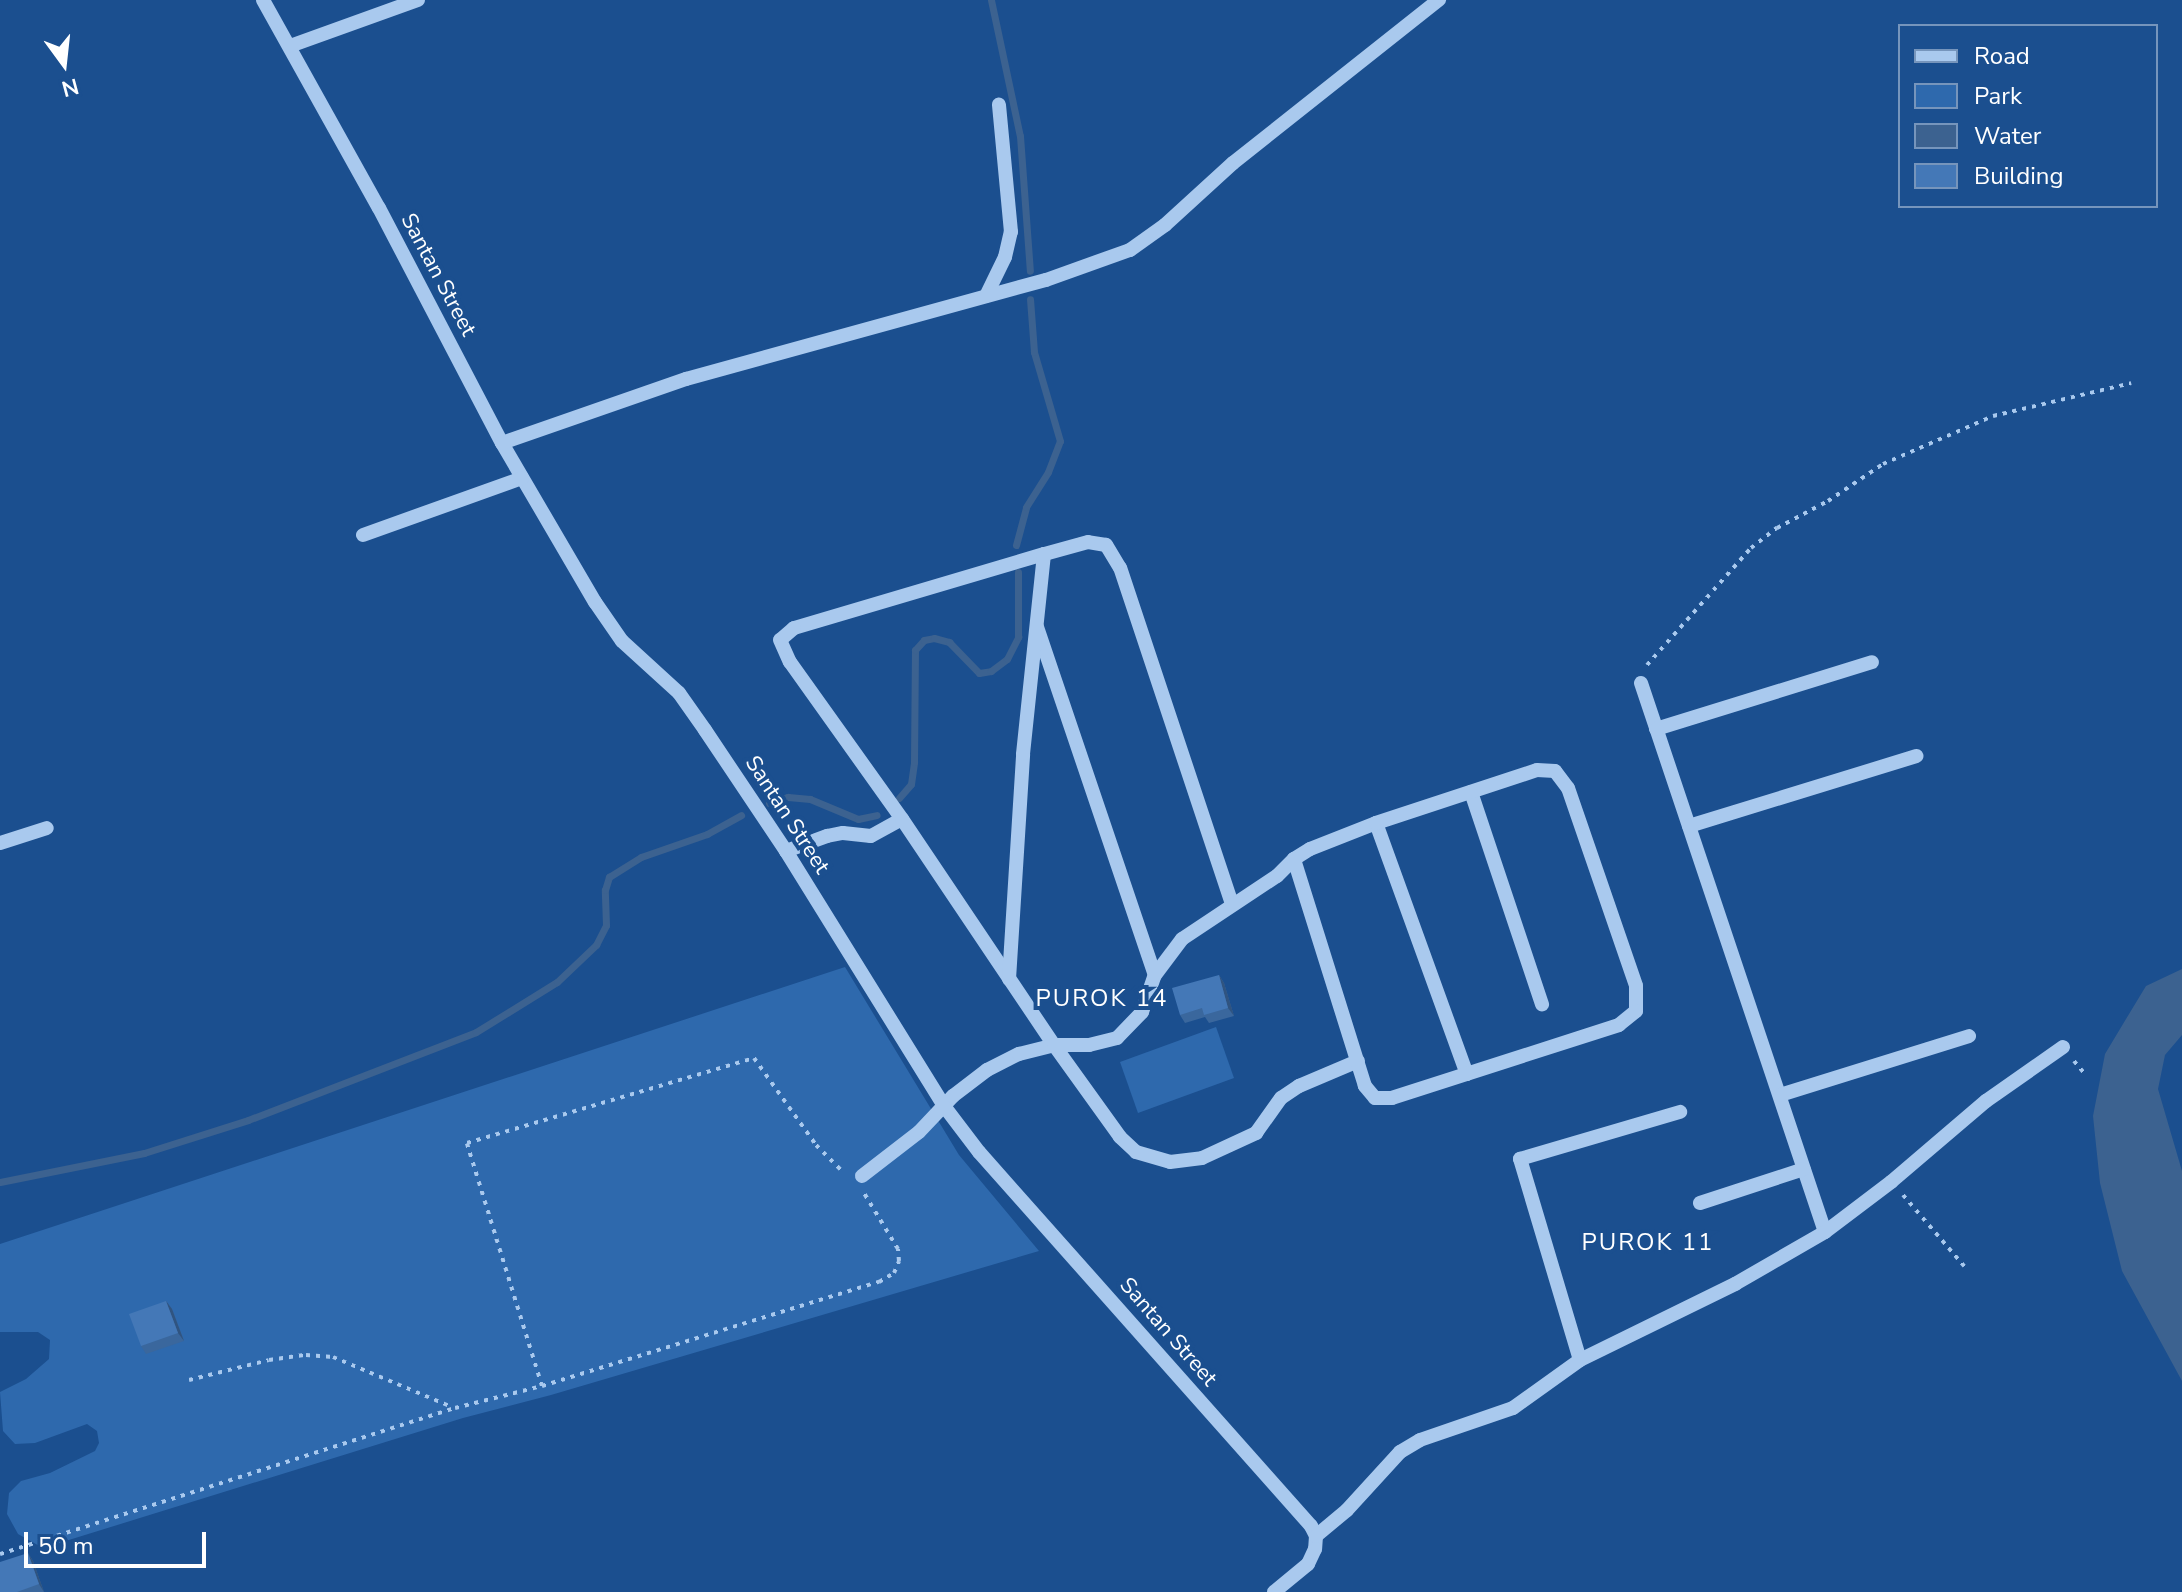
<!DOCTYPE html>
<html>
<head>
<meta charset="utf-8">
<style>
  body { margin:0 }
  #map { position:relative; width:2182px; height:1592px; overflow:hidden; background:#1b4f8f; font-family:"Nunito Sans",sans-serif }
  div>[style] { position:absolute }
  .green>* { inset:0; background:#2e69ad }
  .water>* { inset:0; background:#3c6290 }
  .stream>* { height:7px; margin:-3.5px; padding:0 3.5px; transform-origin:3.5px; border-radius:3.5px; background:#3c6290 }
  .path>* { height:4px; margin-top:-2px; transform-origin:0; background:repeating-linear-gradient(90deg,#a9c9ee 0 4px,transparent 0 10px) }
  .minor>* { height:14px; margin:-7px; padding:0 7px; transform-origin:7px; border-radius:7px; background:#a9c9ee }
  .wall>* { inset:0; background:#3a679d }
  .shaded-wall>* { inset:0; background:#305480 }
  .building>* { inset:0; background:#4478b7 }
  span { translate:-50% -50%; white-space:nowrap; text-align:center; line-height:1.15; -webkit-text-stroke:8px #1b4f8f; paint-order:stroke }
  .street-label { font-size:22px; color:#fff }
  .neighbourhood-label { font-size:24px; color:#fff; letter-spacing:2px }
  .legend { position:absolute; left:1898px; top:24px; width:260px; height:184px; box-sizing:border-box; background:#1b4f8f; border:2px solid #7695bc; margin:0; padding:10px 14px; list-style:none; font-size:24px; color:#fff }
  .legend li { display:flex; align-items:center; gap:16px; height:40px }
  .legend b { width:40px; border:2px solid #7695bc }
  .north { position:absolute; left:24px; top:24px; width:80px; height:80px; -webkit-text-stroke:6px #1b4f8f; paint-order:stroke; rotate:165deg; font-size:22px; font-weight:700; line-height:32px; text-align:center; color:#fff }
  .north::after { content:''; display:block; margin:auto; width:28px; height:36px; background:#fff; clip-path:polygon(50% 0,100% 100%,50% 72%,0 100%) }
  .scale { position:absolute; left:24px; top:1532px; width:182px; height:36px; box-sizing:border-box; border:4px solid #fff; border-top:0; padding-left:10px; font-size:24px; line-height:28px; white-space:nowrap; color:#fff; -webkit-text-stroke:6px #1b4f8f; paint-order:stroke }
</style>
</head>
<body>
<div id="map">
  <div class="green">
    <i style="clip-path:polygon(845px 967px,959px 1155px,1039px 1251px,551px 1395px,463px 1418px,43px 1548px,18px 1534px,7px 1514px,9px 1493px,21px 1481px,50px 1473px,95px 1451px,99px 1443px,97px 1431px,87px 1424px,35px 1443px,15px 1444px,3px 1431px,0 1392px,26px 1379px,49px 1359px,50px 1340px,38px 1332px,0 1332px,0 1244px)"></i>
    <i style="clip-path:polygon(1216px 1027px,1234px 1078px,1138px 1113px,1120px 1062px)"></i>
  </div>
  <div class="water">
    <i style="clip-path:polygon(2182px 969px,2182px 1035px,2165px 1055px,2158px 1089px,2182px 1171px,2182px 1381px,2122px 1271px,2100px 1183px,2093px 1116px,2105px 1054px,2126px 1019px,2146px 986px)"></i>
  </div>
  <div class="stream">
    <i style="left:991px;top:0;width:139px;rotate:78deg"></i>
    <i style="left:1020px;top:136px;width:135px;rotate:85.8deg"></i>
    <i style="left:1016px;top:545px;width:39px;rotate:-75deg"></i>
    <i style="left:1026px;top:507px;width:41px;rotate:-57.8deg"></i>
    <i style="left:1048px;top:472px;width:33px;rotate:-69deg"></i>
    <i style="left:1060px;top:441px;width:93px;rotate:-106.3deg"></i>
    <i style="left:1034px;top:352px;width:53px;rotate:-94.3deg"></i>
    <i style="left:899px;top:798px;width:18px;rotate:-49deg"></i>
    <i style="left:911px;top:784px;width:22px;rotate:-82deg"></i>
    <i style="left:914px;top:762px;width:112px;rotate:-89.5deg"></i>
    <i style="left:915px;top:650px;width:13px;rotate:-48deg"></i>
    <i style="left:924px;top:640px;width:10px;rotate:-11deg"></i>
    <i style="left:934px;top:638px;width:16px;rotate:15deg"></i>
    <i style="left:949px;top:642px;width:43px;rotate:45.9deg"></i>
    <i style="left:979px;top:673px;width:12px;rotate:-9deg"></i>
    <i style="left:991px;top:671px;width:20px;rotate:-37deg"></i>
    <i style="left:1007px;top:659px;width:25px;rotate:-63deg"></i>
    <i style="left:1018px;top:637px;width:65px;rotate:-90deg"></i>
    <i style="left:769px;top:803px;width:20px;rotate:-18deg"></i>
    <i style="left:788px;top:797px;width:22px;rotate:5deg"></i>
    <i style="left:810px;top:799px;width:52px;rotate:22.6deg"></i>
    <i style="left:858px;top:819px;width:19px;rotate:-12deg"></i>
    <i style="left:0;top:1182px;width:147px;rotate:-11.4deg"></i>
    <i style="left:144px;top:1153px;width:109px;rotate:-17.6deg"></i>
    <i style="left:248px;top:1120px;width:244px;rotate:-21.1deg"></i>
    <i style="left:476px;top:1032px;width:95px;rotate:-31.7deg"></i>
    <i style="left:557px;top:982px;width:54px;rotate:-43.5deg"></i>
    <i style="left:596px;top:945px;width:22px;rotate:-63deg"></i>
    <i style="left:606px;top:925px;width:35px;rotate:-92deg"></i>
    <i style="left:605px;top:890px;width:14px;rotate:-73deg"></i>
    <i style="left:609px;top:877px;width:38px;rotate:-32deg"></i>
    <i style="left:641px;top:857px;width:70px;rotate:-19.2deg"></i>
    <i style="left:707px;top:834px;width:39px;rotate:-29deg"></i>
  </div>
  <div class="path">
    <i style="left:1647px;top:665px;width:157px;rotate:-48.4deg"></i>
    <i style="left:1751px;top:548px;width:33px;rotate:-38deg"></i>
    <i style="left:1777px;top:528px;width:58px;rotate:-27.9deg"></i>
    <i style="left:1828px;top:501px;width:66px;rotate:-33.9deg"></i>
    <i style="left:1883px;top:464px;width:120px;rotate:-23.6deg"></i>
    <i style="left:1993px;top:416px;width:142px;rotate:-13.4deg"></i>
    <i style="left:2074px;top:1061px;width:17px;rotate:50deg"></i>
    <i style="left:1903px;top:1195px;width:94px;rotate:49.3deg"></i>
    <i style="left:189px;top:1380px;width:82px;rotate:-14deg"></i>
    <i style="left:269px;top:1360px;width:37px;rotate:-8deg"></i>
    <i style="left:306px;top:1355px;width:27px;rotate:4deg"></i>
    <i style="left:333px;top:1357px;width:129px;rotate:22.8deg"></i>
    <i style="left:542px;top:1386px;width:254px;rotate:-107.2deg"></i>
    <i style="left:467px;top:1143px;width:299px;rotate:-16.5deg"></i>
    <i style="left:754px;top:1058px;width:107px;rotate:54.5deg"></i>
    <i style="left:816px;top:1145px;width:38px;rotate:45deg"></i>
    <i style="left:0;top:1554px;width:478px;rotate:-17.8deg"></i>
    <i style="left:455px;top:1408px;width:90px;rotate:-14.2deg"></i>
    <i style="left:542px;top:1386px;width:353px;rotate:-17.2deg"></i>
    <i style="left:879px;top:1282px;width:17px;rotate:-31deg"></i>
    <i style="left:894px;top:1273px;width:13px;rotate:-67deg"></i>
    <i style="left:899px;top:1261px;width:12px;rotate:-95deg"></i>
    <i style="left:898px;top:1249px;width:66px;rotate:-121.3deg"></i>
  </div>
  <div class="minor">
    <i style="left:263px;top:0;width:238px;rotate:60.9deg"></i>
    <i style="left:379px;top:208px;width:265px;rotate:62.4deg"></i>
    <i style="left:502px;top:443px;width:184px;rotate:59.7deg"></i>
    <i style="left:595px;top:602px;width:47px;rotate:55.3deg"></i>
    <i style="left:622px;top:641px;width:77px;rotate:42.4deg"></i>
    <i style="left:679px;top:693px;width:45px;rotate:54.9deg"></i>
    <i style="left:705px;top:730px;width:146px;rotate:56.2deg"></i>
    <i style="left:786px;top:851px;width:300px;rotate:58.2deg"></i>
    <i style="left:944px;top:1106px;width:58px;rotate:52.7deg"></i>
    <i style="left:979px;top:1152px;width:500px;rotate:48.4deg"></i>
    <i style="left:1311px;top:1526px;width:11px;rotate:63deg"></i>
    <i style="left:1316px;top:1536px;width:13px;rotate:94deg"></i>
    <i style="left:1315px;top:1549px;width:17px;rotate:115deg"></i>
    <i style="left:1308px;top:1564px;width:44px;rotate:140.5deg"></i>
    <i style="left:290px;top:46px;width:136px;rotate:-19.8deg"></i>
    <i style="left:986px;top:296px;width:43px;rotate:-64deg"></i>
    <i style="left:1005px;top:257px;width:26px;rotate:-77deg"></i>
    <i style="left:1011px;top:232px;width:128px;rotate:-95.4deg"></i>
    <i style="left:502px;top:443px;width:195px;rotate:-19.2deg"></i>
    <i style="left:686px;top:379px;width:373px;rotate:-15.4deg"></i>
    <i style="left:1046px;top:280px;width:89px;rotate:-19.7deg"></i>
    <i style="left:1130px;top:250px;width:43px;rotate:-35.5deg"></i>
    <i style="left:1165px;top:225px;width:92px;rotate:-42.4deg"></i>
    <i style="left:1233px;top:163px;width:263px;rotate:-38.4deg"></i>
    <i style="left:363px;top:535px;width:169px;rotate:-19.7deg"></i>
    <i style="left:1037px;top:627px;width:367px;rotate:71.3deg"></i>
    <i style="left:1641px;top:683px;width:579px;rotate:71.47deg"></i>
    <i style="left:1656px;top:729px;width:226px;rotate:-17.2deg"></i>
    <i style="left:1471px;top:792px;width:224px;rotate:71.5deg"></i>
    <i style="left:1376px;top:823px;width:267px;rotate:70.1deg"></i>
    <i style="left:1689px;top:826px;width:238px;rotate:-17.1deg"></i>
    <i style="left:0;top:843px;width:49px;rotate:-17.7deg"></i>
    <i style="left:786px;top:851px;width:44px;rotate:-20.1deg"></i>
    <i style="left:827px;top:836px;width:16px;rotate:-11deg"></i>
    <i style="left:843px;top:833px;width:28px;rotate:6deg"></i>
    <i style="left:871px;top:836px;width:35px;rotate:-29deg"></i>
    <i style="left:1232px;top:904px;width:354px;rotate:-108.4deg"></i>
    <i style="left:1120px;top:568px;width:27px;rotate:-121deg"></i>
    <i style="left:1106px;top:545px;width:18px;rotate:-171deg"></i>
    <i style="left:1088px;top:542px;width:46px;rotate:164.7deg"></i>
    <i style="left:1044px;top:554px;width:261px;rotate:163.5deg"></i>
    <i style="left:794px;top:628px;width:18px;rotate:139deg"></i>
    <i style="left:780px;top:640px;width:24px;rotate:66deg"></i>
    <i style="left:790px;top:662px;width:193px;rotate:54.5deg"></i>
    <i style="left:902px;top:819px;width:272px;rotate:56.1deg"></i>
    <i style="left:1054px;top:1045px;width:113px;rotate:54.3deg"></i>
    <i style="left:1120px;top:1137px;width:22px;rotate:43deg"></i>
    <i style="left:1136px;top:1152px;width:35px;rotate:16deg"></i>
    <i style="left:1170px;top:1162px;width:32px;rotate:-7deg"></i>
    <i style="left:1202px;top:1158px;width:60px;rotate:-24.8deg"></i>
    <i style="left:1256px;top:1133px;width:43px;rotate:-54.5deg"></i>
    <i style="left:1281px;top:1098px;width:22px;rotate:-34deg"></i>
    <i style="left:1299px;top:1086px;width:64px;rotate:-23deg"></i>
    <i style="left:1009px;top:979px;width:225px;rotate:-86.4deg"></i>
    <i style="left:1023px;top:754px;width:201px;rotate:-84deg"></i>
    <i style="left:1780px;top:1095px;width:198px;rotate:-17.3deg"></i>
    <i style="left:862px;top:1176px;width:72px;rotate:-37.7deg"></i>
    <i style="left:919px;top:1132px;width:50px;rotate:-46.6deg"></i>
    <i style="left:953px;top:1096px;width:43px;rotate:-37.4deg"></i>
    <i style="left:987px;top:1070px;width:36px;rotate:-27deg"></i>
    <i style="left:1019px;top:1054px;width:36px;rotate:-14deg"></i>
    <i style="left:1054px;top:1045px;width:35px"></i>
    <i style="left:1089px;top:1045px;width:29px;rotate:-14deg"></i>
    <i style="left:1117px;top:1038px;width:36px;rotate:-46deg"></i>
    <i style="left:1142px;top:1012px;width:39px;rotate:-71deg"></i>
    <i style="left:1155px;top:975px;width:45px;rotate:-53.1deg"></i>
    <i style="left:1182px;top:939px;width:114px;rotate:-33.6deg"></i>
    <i style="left:1277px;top:876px;width:24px;rotate:-45deg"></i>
    <i style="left:1294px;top:859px;width:19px;rotate:-32deg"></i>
    <i style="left:1310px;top:849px;width:71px;rotate:-21.5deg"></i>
    <i style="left:1376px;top:823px;width:169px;rotate:-18.2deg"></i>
    <i style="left:1537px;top:770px;width:18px;rotate:3deg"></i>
    <i style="left:1555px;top:771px;width:21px;rotate:53deg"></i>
    <i style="left:1568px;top:788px;width:209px;rotate:71deg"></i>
    <i style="left:1636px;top:986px;width:25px;rotate:90deg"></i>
    <i style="left:1636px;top:1011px;width:22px;rotate:141deg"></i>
    <i style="left:1619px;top:1025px;width:238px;rotate:162.2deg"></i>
    <i style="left:1392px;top:1098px;width:17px;rotate:180deg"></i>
    <i style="left:1375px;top:1098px;width:16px;rotate:-130deg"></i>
    <i style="left:1365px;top:1086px;width:238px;rotate:-107.4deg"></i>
    <i style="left:1700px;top:1203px;width:109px;rotate:-18.1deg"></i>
    <i style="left:1580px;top:1360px;width:210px;rotate:-106.6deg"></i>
    <i style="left:1520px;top:1159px;width:167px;rotate:-16.4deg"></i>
    <i style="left:1316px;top:1536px;width:40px;rotate:-40deg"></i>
    <i style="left:1347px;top:1510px;width:79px;rotate:-47.6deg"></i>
    <i style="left:1400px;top:1452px;width:23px;rotate:-31deg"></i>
    <i style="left:1420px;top:1440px;width:98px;rotate:-19deg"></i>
    <i style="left:1513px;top:1408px;width:82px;rotate:-35.6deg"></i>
    <i style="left:1580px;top:1360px;width:173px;rotate:-26.1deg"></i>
    <i style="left:1735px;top:1284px;width:104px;rotate:-30deg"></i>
    <i style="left:1825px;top:1232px;width:83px;rotate:-37.1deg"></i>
    <i style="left:1891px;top:1182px;width:125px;rotate:-40.5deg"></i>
    <i style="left:1986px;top:1101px;width:94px;rotate:-35deg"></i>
  </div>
  <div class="wall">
    <i style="clip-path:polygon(1219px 975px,1224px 983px,1234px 1016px,1209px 1023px,1205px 1017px,1185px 1023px,1180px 1015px)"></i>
    <i style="clip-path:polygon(166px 1301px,172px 1309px,184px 1341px,146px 1354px,141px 1346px)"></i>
    <i style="clip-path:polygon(28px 1553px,33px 1561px,44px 1592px,0 1592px)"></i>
  </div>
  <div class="shaded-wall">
    <i style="clip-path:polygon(1219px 975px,1224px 983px,1234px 1016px,1228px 1008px)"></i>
    <i style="clip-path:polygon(166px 1301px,172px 1309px,184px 1341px,178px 1333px)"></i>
    <i style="clip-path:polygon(28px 1553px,33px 1561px,44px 1592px,39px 1584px)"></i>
  </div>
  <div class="building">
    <i style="clip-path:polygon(1219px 975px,1228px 1008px,1204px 1015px,1202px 1008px,1180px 1015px,1172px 988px)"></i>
    <i style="clip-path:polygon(166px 1301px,178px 1333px,141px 1346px,129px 1314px)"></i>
    <i style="clip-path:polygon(28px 1553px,39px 1584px,17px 1592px,0 1592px,0 1562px)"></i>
  </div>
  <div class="street-label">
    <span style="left:438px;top:275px;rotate:62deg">Santan Street</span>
    <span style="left:787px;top:815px;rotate:57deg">Santan Street</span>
    <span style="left:1168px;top:1332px;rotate:49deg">Santan Street</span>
  </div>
  <div class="neighbourhood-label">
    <span style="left:1102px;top:999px">PUROK 14</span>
    <span style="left:1648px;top:1243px">PUROK 11</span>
  </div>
  <ul class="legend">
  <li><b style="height:10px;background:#a9c9ee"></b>Road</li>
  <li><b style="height:22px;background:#2e69ad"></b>Park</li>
  <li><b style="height:22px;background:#3c6290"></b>Water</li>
  <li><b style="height:22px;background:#4478b7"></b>Building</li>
  </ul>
  <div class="north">N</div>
  <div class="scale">50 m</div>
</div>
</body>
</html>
